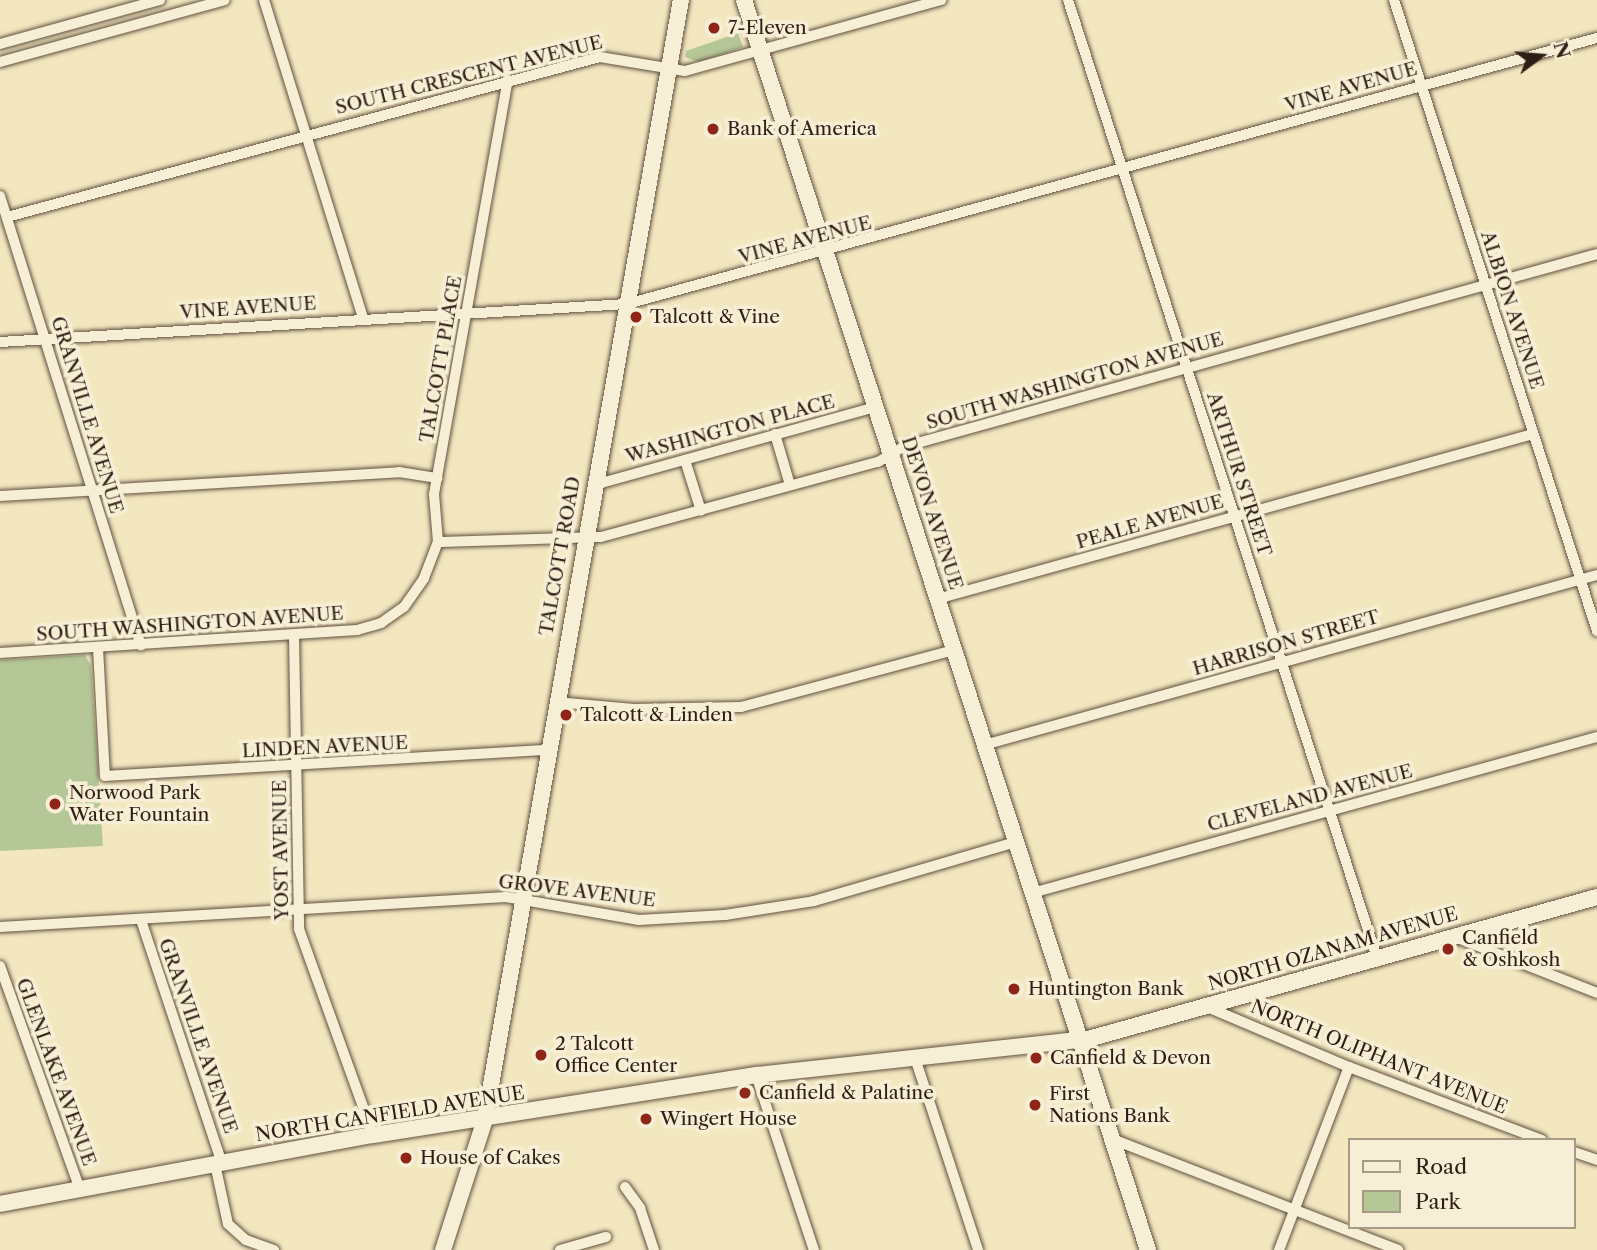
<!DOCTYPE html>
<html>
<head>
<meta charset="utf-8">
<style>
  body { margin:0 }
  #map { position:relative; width:1597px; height:1250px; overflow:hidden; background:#f3e7bf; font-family:"Libre Caslon Text",serif }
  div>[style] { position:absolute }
  .green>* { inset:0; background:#b5c796 }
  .roads { filter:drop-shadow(0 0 2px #605040) drop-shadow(0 0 2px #605040) }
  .street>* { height:10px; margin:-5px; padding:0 5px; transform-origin:5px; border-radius:5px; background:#f7efd5 }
  .secondary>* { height:16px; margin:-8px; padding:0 8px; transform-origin:8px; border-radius:8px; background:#f7efd5 }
  .dots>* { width:19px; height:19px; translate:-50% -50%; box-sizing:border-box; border:4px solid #f7efd5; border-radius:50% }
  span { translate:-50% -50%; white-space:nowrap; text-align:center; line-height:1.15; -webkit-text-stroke:7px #f7efd5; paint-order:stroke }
  .poi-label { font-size:19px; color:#2f1e15 }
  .left { translate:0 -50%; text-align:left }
  .street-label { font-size:19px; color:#2f1e15 }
  .legend { position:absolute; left:1348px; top:1138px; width:228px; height:91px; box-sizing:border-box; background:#f7efd5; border:2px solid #a79b88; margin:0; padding:9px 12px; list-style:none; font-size:21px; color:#2f1e15 }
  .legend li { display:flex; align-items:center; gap:14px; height:35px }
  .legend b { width:35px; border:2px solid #a79b88 }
  .north { position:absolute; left:1506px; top:21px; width:70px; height:70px; -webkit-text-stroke:5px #f7efd5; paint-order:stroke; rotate:74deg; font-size:19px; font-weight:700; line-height:28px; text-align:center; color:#2f1e15 }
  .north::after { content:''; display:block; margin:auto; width:24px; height:32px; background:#2f1e15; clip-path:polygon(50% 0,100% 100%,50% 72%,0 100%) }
</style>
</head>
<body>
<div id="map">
  <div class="green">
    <i style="clip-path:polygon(738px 33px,743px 47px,699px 62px,685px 57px,686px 51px)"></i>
    <i style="clip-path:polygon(85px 655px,91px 666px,103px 846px,0 851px,0 660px)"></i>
  </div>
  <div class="roads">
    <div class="street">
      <i style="left:264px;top:0;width:333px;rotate:72.7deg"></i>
      <i style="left:1068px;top:0;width:1007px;rotate:72.12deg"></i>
      <i style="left:1394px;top:0;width:663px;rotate:72.17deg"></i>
      <i style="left:0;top:44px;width:166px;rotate:-15.4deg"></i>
      <i style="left:0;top:62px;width:233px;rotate:-15.4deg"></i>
      <i style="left:0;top:196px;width:471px;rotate:72.6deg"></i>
      <i style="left:7px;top:217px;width:614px;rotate:-15.1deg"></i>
      <i style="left:600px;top:57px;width:86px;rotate:9.4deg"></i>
      <i style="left:685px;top:71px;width:266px;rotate:-15.5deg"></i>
      <i style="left:0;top:342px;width:628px;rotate:-3.47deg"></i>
      <i style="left:627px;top:304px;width:1006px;rotate:-15.34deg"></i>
      <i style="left:775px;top:434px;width:53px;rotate:73.6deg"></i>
      <i style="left:685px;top:460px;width:53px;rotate:72.6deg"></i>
      <i style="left:594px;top:485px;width:292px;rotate:-15.5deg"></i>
      <i style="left:0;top:496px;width:400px;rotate:-3.4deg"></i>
      <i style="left:399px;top:472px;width:39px;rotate:9deg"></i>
      <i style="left:438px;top:542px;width:163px;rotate:-1.8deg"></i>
      <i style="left:601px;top:537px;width:287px;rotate:-15.2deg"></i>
      <i style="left:878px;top:462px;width:29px;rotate:-31deg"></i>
      <i style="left:903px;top:447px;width:720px;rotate:-15.54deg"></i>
      <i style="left:937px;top:599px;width:618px;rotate:-15.47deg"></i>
      <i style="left:294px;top:636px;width:293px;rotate:89deg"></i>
      <i style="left:299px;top:929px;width:219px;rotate:70.2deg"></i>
      <i style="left:98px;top:648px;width:128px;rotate:86.9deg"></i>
      <i style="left:105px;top:776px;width:443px;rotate:-3.4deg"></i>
      <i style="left:0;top:653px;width:358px;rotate:-3.7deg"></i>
      <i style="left:357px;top:630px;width:25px;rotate:-16deg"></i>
      <i style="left:381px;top:623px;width:28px;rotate:-35deg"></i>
      <i style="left:404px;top:607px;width:35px;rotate:-55deg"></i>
      <i style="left:424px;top:578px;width:39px;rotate:-69deg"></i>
      <i style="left:438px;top:542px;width:48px;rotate:-94.8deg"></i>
      <i style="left:434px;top:494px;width:421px;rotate:-79.9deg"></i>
      <i style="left:556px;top:702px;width:78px;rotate:5.1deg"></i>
      <i style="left:634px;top:709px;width:107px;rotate:-1.1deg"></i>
      <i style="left:741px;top:707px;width:220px;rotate:-15deg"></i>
      <i style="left:984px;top:745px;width:636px;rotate:-15.5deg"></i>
      <i style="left:1032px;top:893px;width:586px;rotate:-15.44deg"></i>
      <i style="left:141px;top:920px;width:256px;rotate:71.6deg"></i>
      <i style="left:0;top:927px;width:507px;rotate:-3.39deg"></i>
      <i style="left:506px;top:897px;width:135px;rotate:9.8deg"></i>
      <i style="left:639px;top:920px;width:86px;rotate:-3.3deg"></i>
      <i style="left:725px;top:915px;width:90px;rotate:-8.9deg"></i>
      <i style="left:814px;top:901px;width:210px;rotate:-16.3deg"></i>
      <i style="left:1455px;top:937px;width:153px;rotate:21.5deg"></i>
      <i style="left:0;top:966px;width:237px;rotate:70.3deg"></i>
      <i style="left:1205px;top:1006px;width:156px;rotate:23deg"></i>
      <i style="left:1349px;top:1067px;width:206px;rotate:20.7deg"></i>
      <i style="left:914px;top:1055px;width:205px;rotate:71.8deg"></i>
      <i style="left:756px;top:1075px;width:184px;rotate:71.7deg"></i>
      <i style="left:1112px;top:1139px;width:307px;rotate:21.2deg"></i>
      <i style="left:1574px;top:1152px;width:24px;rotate:19deg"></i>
      <i style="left:215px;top:1164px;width:61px;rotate:77.8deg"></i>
      <i style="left:228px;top:1224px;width:24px;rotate:42deg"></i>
      <i style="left:246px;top:1240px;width:30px;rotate:20deg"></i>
      <i style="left:625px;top:1187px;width:26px;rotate:54deg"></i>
      <i style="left:640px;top:1208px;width:44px;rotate:71.6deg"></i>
      <i style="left:560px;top:1250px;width:48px;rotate:-15.8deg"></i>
      <i style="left:1279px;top:1250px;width:196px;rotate:-69.1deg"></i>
    </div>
    <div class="secondary">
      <i style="left:744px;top:0;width:1314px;rotate:72.09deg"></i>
      <i style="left:0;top:1204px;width:379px;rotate:-10.5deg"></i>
      <i style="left:373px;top:1135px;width:388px;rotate:-8.9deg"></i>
      <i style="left:756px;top:1075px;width:334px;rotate:-6.2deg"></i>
      <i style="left:1088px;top:1039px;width:528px;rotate:-15.59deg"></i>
      <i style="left:443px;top:1250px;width:138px;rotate:-72.2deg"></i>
      <i style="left:485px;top:1119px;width:1136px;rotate:-80.07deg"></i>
    </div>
  </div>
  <div class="dots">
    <i style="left:714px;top:28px;background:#8f2418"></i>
    <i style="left:713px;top:129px;background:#8f2418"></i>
    <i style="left:636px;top:317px;background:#8f2418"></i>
    <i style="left:566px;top:715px;background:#8f2418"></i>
    <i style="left:55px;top:804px;background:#8f2418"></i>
    <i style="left:1448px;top:949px;background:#8f2418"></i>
    <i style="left:1014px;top:989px;background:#8f2418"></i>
    <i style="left:541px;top:1055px;background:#8f2418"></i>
    <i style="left:1036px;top:1058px;background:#8f2418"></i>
    <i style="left:745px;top:1093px;background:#8f2418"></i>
    <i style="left:1035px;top:1105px;background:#8f2418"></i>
    <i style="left:646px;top:1119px;background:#8f2418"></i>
    <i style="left:406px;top:1158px;background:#8f2418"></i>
  </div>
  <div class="poi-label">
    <span class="left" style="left:728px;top:28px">7-Eleven</span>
    <span class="left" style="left:727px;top:129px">Bank of America</span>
    <span class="left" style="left:650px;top:317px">Talcott &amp; Vine</span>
    <span class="left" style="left:580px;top:715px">Talcott &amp; Linden</span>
    <span class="left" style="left:69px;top:804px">Norwood Park<br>Water Fountain</span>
    <span class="left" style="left:1462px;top:949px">Canfield<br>&amp; Oshkosh</span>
    <span class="left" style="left:1028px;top:989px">Huntington Bank</span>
    <span class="left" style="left:555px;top:1055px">2 Talcott<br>Office Center</span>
    <span class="left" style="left:1050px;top:1058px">Canfield &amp; Devon</span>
    <span class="left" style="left:759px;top:1093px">Canfield &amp; Palatine</span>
    <span class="left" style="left:1049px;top:1105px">First<br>Nations Bank</span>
    <span class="left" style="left:660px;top:1119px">Wingert House</span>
    <span class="left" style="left:420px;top:1158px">House of Cakes</span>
  </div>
  <div class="street-label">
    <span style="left:469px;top:75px;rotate:-14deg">SOUTH CRESCENT AVENUE</span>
    <span style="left:1351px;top:87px;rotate:-16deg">VINE AVENUE</span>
    <span style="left:805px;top:240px;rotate:-15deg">VINE AVENUE</span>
    <span style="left:248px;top:308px;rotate:-4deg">VINE AVENUE</span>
    <span style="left:1512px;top:310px;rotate:72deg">ALBION AVENUE</span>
    <span style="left:441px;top:359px;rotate:-80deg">TALCOTT PLACE</span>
    <span style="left:1075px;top:381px;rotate:-16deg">SOUTH WASHINGTON AVENUE</span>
    <span style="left:87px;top:415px;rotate:73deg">GRANVILLE AVENUE</span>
    <span style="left:730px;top:429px;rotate:-15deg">WASHINGTON PLACE</span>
    <span style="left:1239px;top:474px;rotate:72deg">ARTHUR STREET</span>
    <span style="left:932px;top:513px;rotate:72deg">DEVON AVENUE</span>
    <span style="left:1150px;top:522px;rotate:-16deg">PEALE AVENUE</span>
    <span style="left:560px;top:556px;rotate:-80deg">TALCOTT ROAD</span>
    <span style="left:190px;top:624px;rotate:-4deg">SOUTH WASHINGTON AVENUE</span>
    <span style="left:1286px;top:643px;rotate:-16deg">HARRISON STREET</span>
    <span style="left:325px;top:747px;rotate:-3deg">LINDEN AVENUE</span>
    <span style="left:1310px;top:798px;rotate:-15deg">CLEVELAND AVENUE</span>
    <span style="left:281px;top:850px;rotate:-91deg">YOST AVENUE</span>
    <span style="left:577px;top:891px;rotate:7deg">GROVE AVENUE</span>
    <span style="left:1333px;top:949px;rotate:-16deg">NORTH OZANAM AVENUE</span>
    <span style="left:198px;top:1036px;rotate:71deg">GRANVILLE AVENUE</span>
    <span style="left:1379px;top:1057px;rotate:22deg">NORTH OLIPHANT AVENUE</span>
    <span style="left:56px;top:1072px;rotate:70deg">GLENLAKE AVENUE</span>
    <span style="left:390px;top:1114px;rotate:-9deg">NORTH CANFIELD AVENUE</span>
  </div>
  <ul class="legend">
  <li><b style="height:9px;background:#f7efd5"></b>Road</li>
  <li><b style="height:19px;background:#b5c796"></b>Park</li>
  </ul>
  <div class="north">N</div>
</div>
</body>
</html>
